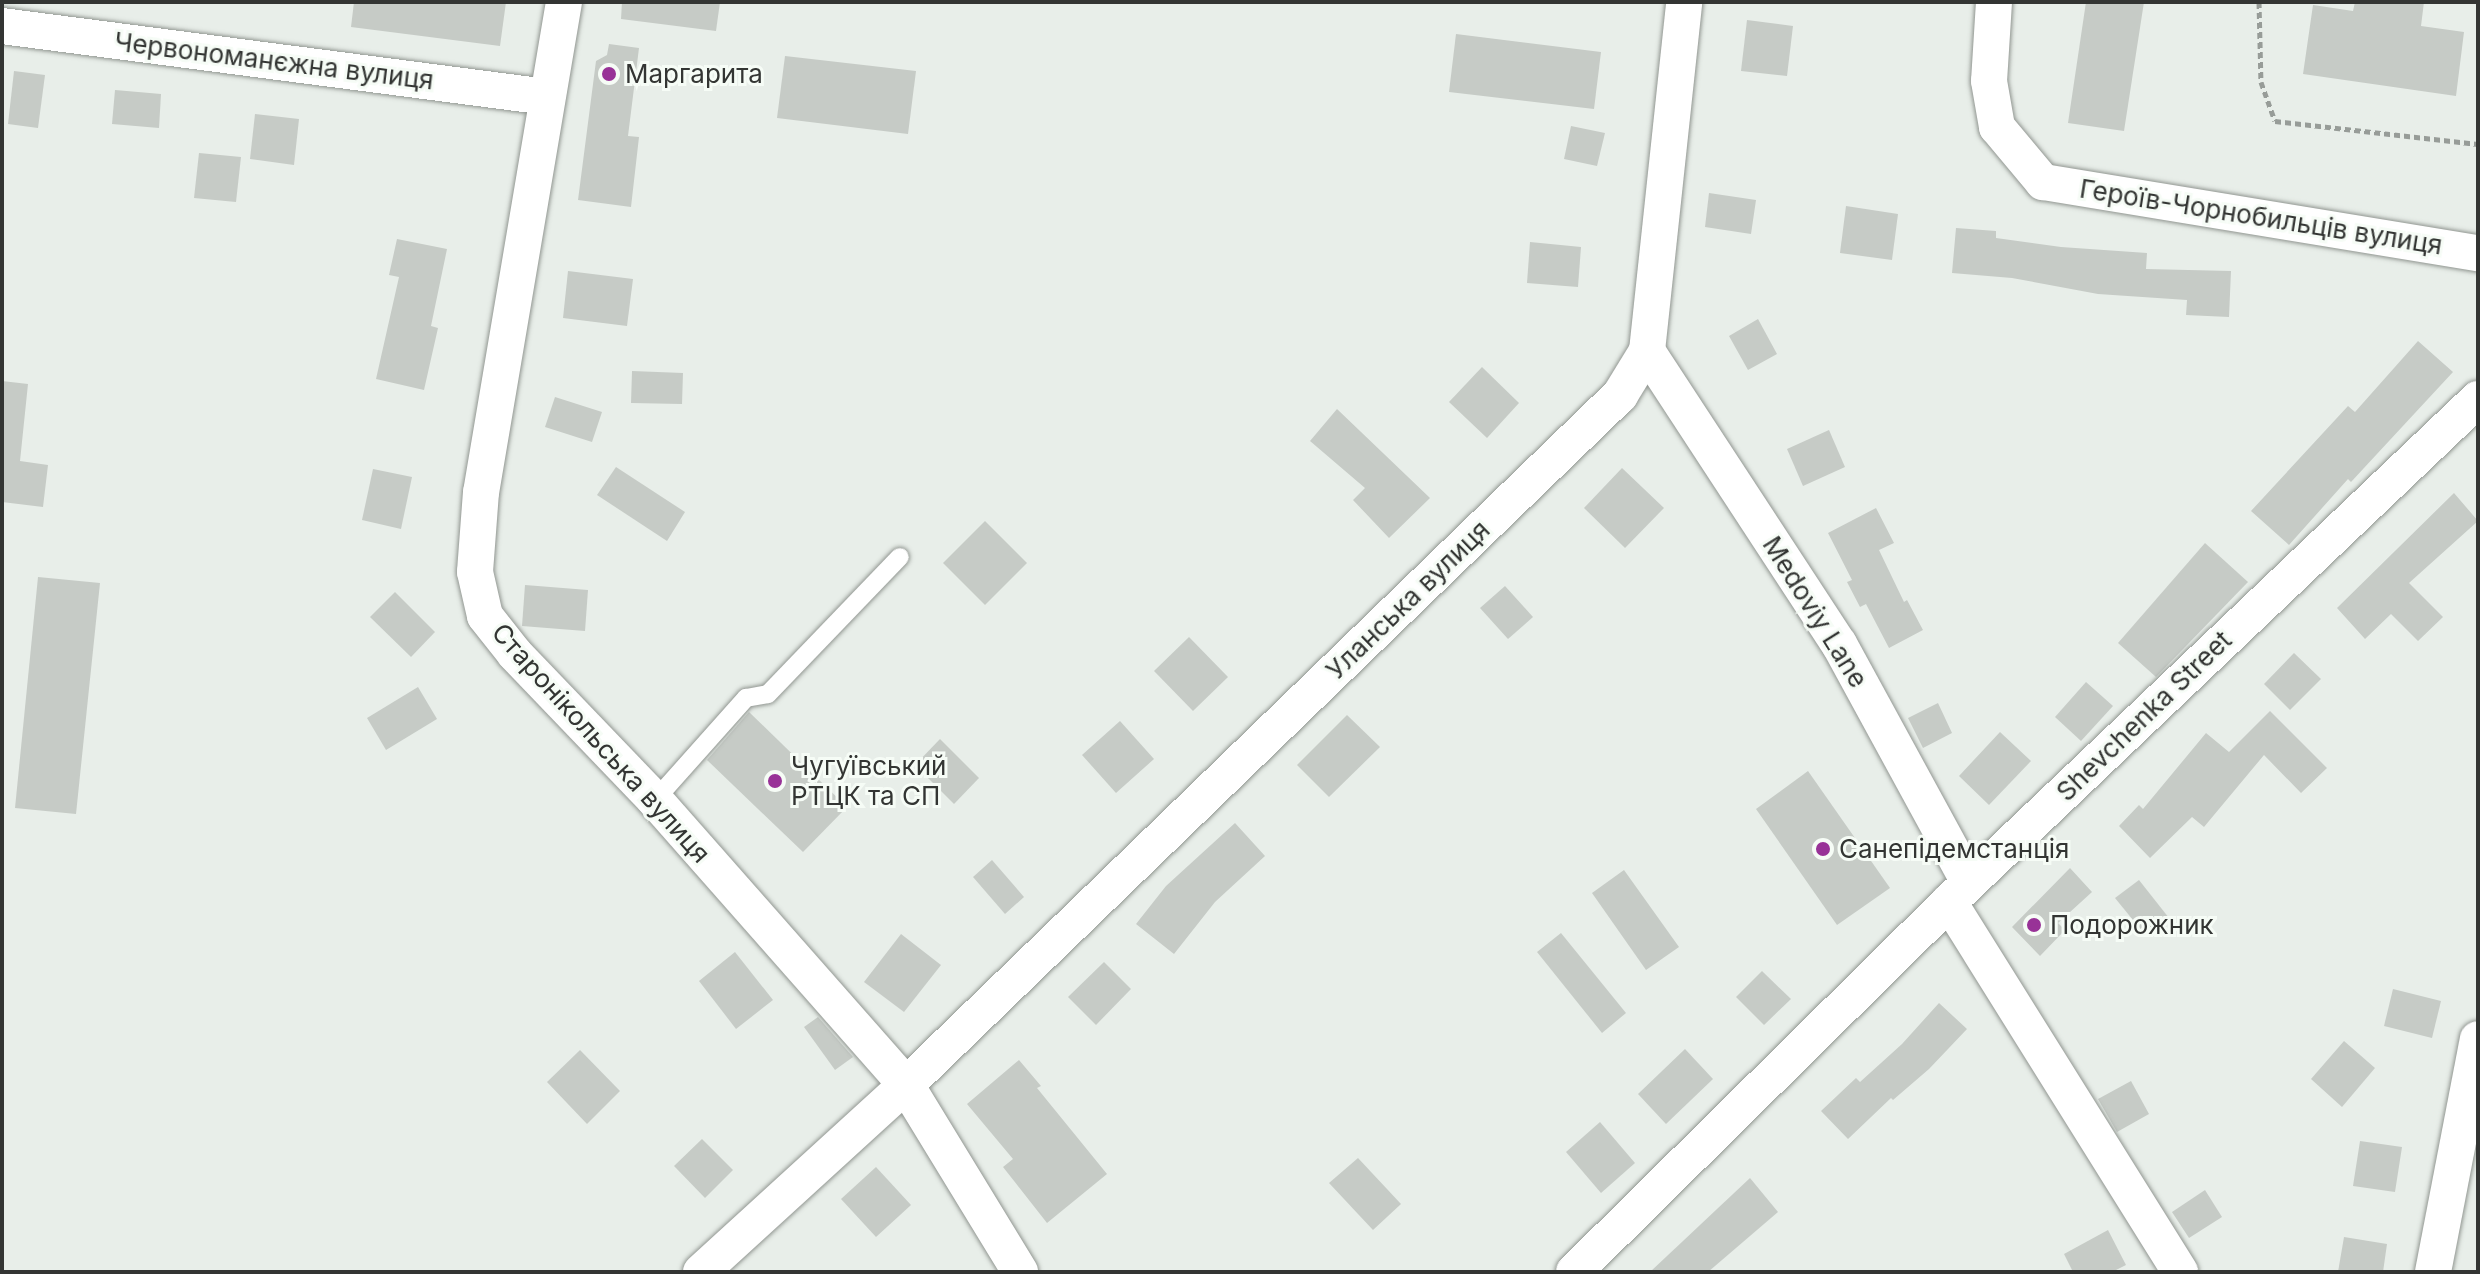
<!DOCTYPE html>
<html>
<head>
<meta charset="utf-8">
<style>
  body { margin:0 }
  #map { position:relative; width:2480px; height:1274px; overflow:hidden; background:#e8eee9; font-family:Inter,sans-serif }
  div>[style] { position:absolute }
  .building>* { inset:0; background:#c6cbc6 }
  .path>* { height:5px; margin-top:-2.5px; transform-origin:0; background:repeating-linear-gradient(90deg,#979c98 0 6px,transparent 0 10px) }
  .roads { filter:drop-shadow(0 0 2px #919691) drop-shadow(0 0 2px #919691) }
  .lane>* { height:18px; margin:-9px; padding:0 9px; transform-origin:9px; border-radius:9px; background:#fff }
  .street>* { height:36px; margin:-18px; padding:0 18px; transform-origin:18px; border-radius:18px; background:#fff }
  .dots>* { width:22px; height:22px; translate:-50% -50%; box-sizing:border-box; border:4px solid #f6fcf6; border-radius:50% }
  span { translate:-50% -50%; white-space:nowrap; text-align:center; line-height:1.15; -webkit-text-stroke:6px #f6fcf6; paint-order:stroke }
  .street-label { font-size:26px; color:#333533 }
  .poi-label { font-size:26px; color:#333533 }
  .left { translate:0 -50%; text-align:left }
  .frame { position:absolute; inset:0; border:4px solid #333533; pointer-events:none }
</style>
</head>
<body>
<div id="map">
  <div class="building">
    <i style="clip-path:polygon(354px 2px,506px 2px,500px 46px,351px 27px)"></i>
    <i style="clip-path:polygon(622px 2px,720px 2px,716px 31px,621px 19px)"></i>
    <i style="clip-path:polygon(2086px 2px,2144px 2px,2124px 131px,2068px 123px)"></i>
    <i style="clip-path:polygon(2355px 2px,2424px 2px,2421px 26px,2464px 32px,2456px 96px,2303px 74px,2313px 5px,2353px 11px)"></i>
    <i style="clip-path:polygon(1747px 20px,1793px 26px,1787px 76px,1741px 71px)"></i>
    <i style="clip-path:polygon(1456px 34px,1601px 52px,1594px 109px,1449px 92px)"></i>
    <i style="clip-path:polygon(609px 44px,639px 48px,628px 136px,639px 137px,631px 207px,578px 200px,596px 61px,607px 55px)"></i>
    <i style="clip-path:polygon(785px 56px,916px 71px,908px 134px,777px 118px)"></i>
    <i style="clip-path:polygon(14px 71px,45px 75px,38px 128px,8px 124px)"></i>
    <i style="clip-path:polygon(115px 90px,161px 94px,159px 128px,112px 124px)"></i>
    <i style="clip-path:polygon(255px 114px,299px 119px,294px 165px,250px 159px)"></i>
    <i style="clip-path:polygon(1571px 126px,1605px 133px,1597px 166px,1564px 159px)"></i>
    <i style="clip-path:polygon(199px 153px,241px 157px,236px 202px,194px 198px)"></i>
    <i style="clip-path:polygon(1709px 193px,1756px 200px,1751px 234px,1705px 227px)"></i>
    <i style="clip-path:polygon(1846px 206px,1898px 214px,1892px 260px,1840px 253px)"></i>
    <i style="clip-path:polygon(1956px 228px,1996px 231px,1996px 238px,2061px 247px,2147px 253px,2146px 269px,2231px 271px,2229px 317px,2186px 315px,2187px 300px,2098px 294px,2012px 278px,1952px 273px)"></i>
    <i style="clip-path:polygon(397px 239px,447px 249px,431px 326px,438px 328px,424px 390px,376px 379px,399px 277px,389px 275px)"></i>
    <i style="clip-path:polygon(1530px 242px,1581px 247px,1578px 287px,1527px 283px)"></i>
    <i style="clip-path:polygon(568px 271px,633px 279px,627px 326px,563px 318px)"></i>
    <i style="clip-path:polygon(1758px 319px,1777px 354px,1748px 370px,1729px 336px)"></i>
    <i style="clip-path:polygon(2418px 341px,2453px 372px,2351px 482px,2348px 479px,2289px 545px,2251px 511px,2348px 406px,2355px 412px)"></i>
    <i style="clip-path:polygon(1482px 367px,1519px 403px,1487px 438px,1449px 402px)"></i>
    <i style="clip-path:polygon(632px 371px,683px 373px,682px 404px,631px 403px)"></i>
    <i style="clip-path:polygon(2px 381px,28px 384px,20px 461px,48px 465px,43px 507px,2px 502px)"></i>
    <i style="clip-path:polygon(555px 397px,602px 412px,592px 442px,545px 427px)"></i>
    <i style="clip-path:polygon(1337px 409px,1430px 498px,1389px 538px,1353px 500px,1365px 488px,1310px 441px)"></i>
    <i style="clip-path:polygon(1829px 430px,1845px 467px,1803px 486px,1787px 449px)"></i>
    <i style="clip-path:polygon(616px 467px,685px 512px,667px 541px,597px 495px)"></i>
    <i style="clip-path:polygon(1622px 468px,1664px 508px,1625px 548px,1584px 508px)"></i>
    <i style="clip-path:polygon(373px 469px,412px 477px,401px 529px,362px 520px)"></i>
    <i style="clip-path:polygon(2454px 493px,2478px 521px,2409px 583px,2443px 617px,2418px 641px,2391px 614px,2365px 639px,2337px 608px)"></i>
    <i style="clip-path:polygon(1876px 508px,1894px 543px,1879px 550px,1904px 602px,1907px 600px,1923px 630px,1889px 648px,1866px 604px,1860px 607px,1847px 582px,1852px 580px,1828px 533px)"></i>
    <i style="clip-path:polygon(985px 521px,1027px 563px,985px 605px,943px 563px)"></i>
    <i style="clip-path:polygon(2205px 543px,2248px 582px,2156px 677px,2118px 643px)"></i>
    <i style="clip-path:polygon(38px 577px,100px 583px,76px 814px,15px 808px)"></i>
    <i style="clip-path:polygon(525px 585px,588px 590px,585px 631px,522px 626px)"></i>
    <i style="clip-path:polygon(1505px 586px,1533px 617px,1508px 639px,1480px 608px)"></i>
    <i style="clip-path:polygon(395px 592px,435px 632px,411px 657px,370px 617px)"></i>
    <i style="clip-path:polygon(1189px 637px,1228px 677px,1193px 711px,1154px 671px)"></i>
    <i style="clip-path:polygon(2294px 653px,2321px 679px,2290px 710px,2264px 684px)"></i>
    <i style="clip-path:polygon(2086px 682px,2113px 706px,2081px 741px,2055px 717px)"></i>
    <i style="clip-path:polygon(418px 687px,437px 719px,386px 750px,367px 718px)"></i>
    <i style="clip-path:polygon(1938px 703px,1952px 733px,1923px 748px,1908px 718px)"></i>
    <i style="clip-path:polygon(2270px 711px,2327px 768px,2301px 793px,2264px 755px,2204px 827px,2192px 817px,2150px 858px,2119px 826px,2139px 805px,2143px 809px,2206px 733px,2229px 752px)"></i>
    <i style="clip-path:polygon(749px 712px,847px 807px,803px 852px,707px 760px)"></i>
    <i style="clip-path:polygon(1347px 715px,1380px 747px,1329px 797px,1297px 765px)"></i>
    <i style="clip-path:polygon(1120px 721px,1154px 759px,1116px 793px,1082px 755px)"></i>
    <i style="clip-path:polygon(2000px 732px,2031px 761px,1989px 805px,1959px 776px)"></i>
    <i style="clip-path:polygon(940px 739px,979px 778px,954px 804px,915px 765px)"></i>
    <i style="clip-path:polygon(1808px 771px,1890px 888px,1837px 925px,1756px 809px)"></i>
    <i style="clip-path:polygon(1235px 823px,1265px 856px,1215px 902px,1174px 954px,1136px 924px,1166px 886px)"></i>
    <i style="clip-path:polygon(992px 860px,1024px 897px,1005px 914px,973px 877px)"></i>
    <i style="clip-path:polygon(2070px 868px,2092px 892px,2058px 923px,2065px 930px,2040px 956px,2012px 927px)"></i>
    <i style="clip-path:polygon(1624px 870px,1679px 947px,1646px 970px,1592px 893px)"></i>
    <i style="clip-path:polygon(2139px 880px,2169px 918px,2146px 936px,2115px 898px)"></i>
    <i style="clip-path:polygon(1561px 933px,1626px 1013px,1602px 1033px,1537px 952px)"></i>
    <i style="clip-path:polygon(901px 934px,941px 965px,904px 1012px,864px 982px)"></i>
    <i style="clip-path:polygon(735px 952px,773px 1000px,736px 1029px,699px 981px)"></i>
    <i style="clip-path:polygon(1104px 962px,1131px 989px,1096px 1025px,1068px 997px)"></i>
    <i style="clip-path:polygon(1762px 971px,1791px 999px,1764px 1025px,1736px 997px)"></i>
    <i style="clip-path:polygon(2393px 989px,2441px 1001px,2432px 1038px,2384px 1026px)"></i>
    <i style="clip-path:polygon(1939px 1003px,1967px 1029px,1929px 1069px,1893px 1100px,1891px 1098px,1848px 1139px,1821px 1111px,1856px 1078px,1860px 1082px,1902px 1044px)"></i>
    <i style="clip-path:polygon(818px 1017px,853px 1057px,835px 1070px,804px 1027px)"></i>
    <i style="clip-path:polygon(2344px 1041px,2375px 1068px,2342px 1107px,2311px 1079px)"></i>
    <i style="clip-path:polygon(1685px 1049px,1713px 1079px,1666px 1124px,1638px 1094px)"></i>
    <i style="clip-path:polygon(580px 1050px,620px 1091px,587px 1124px,547px 1082px)"></i>
    <i style="clip-path:polygon(1019px 1060px,1041px 1086px,1037px 1088px,1107px 1174px,1047px 1223px,1003px 1167px,1013px 1159px,967px 1104px)"></i>
    <i style="clip-path:polygon(2131px 1081px,2149px 1114px,2117px 1132px,2098px 1099px)"></i>
    <i style="clip-path:polygon(1600px 1122px,1635px 1163px,1601px 1193px,1566px 1152px)"></i>
    <i style="clip-path:polygon(702px 1139px,733px 1170px,705px 1198px,674px 1166px)"></i>
    <i style="clip-path:polygon(2360px 1141px,2402px 1147px,2395px 1192px,2353px 1186px)"></i>
    <i style="clip-path:polygon(1358px 1158px,1401px 1204px,1373px 1230px,1329px 1183px)"></i>
    <i style="clip-path:polygon(876px 1167px,911px 1205px,876px 1237px,841px 1199px)"></i>
    <i style="clip-path:polygon(1750px 1178px,1778px 1212px,1708px 1272px,1650px 1272px)"></i>
    <i style="clip-path:polygon(2205px 1190px,2222px 1217px,2189px 1238px,2172px 1212px)"></i>
    <i style="clip-path:polygon(2108px 1230px,2126px 1265px,2112px 1272px,2073px 1272px,2064px 1254px)"></i>
    <i style="clip-path:polygon(2344px 1237px,2387px 1244px,2383px 1272px,2338px 1272px)"></i>
  </div>
  <div class="path">
    <i style="left:2259px;top:2px;width:80px;rotate:88.6deg"></i>
    <i style="left:2261px;top:82px;width:41px;rotate:70.3deg"></i>
    <i style="left:2275px;top:121px;width:204px;rotate:6.5deg"></i>
  </div>
  <div class="roads">
    <div class="lane">
      <i style="left:655px;top:800px;width:137px;rotate:-48.3deg"></i>
      <i style="left:746px;top:698px;width:22px;rotate:-10deg"></i>
      <i style="left:768px;top:694px;width:190px;rotate:-46.1deg"></i>
    </div>
    <div class="street">
      <i style="left:564px;top:2px;width:497px;rotate:99.6deg"></i>
      <i style="left:481px;top:492px;width:80px;rotate:94.3deg"></i>
      <i style="left:475px;top:572px;width:45px;rotate:77.2deg"></i>
      <i style="left:485px;top:616px;width:48px;rotate:51.7deg"></i>
      <i style="left:515px;top:654px;width:202px;rotate:46.2deg"></i>
      <i style="left:655px;top:800px;width:380px;rotate:48.6deg"></i>
      <i style="left:906px;top:1085px;width:219px;rotate:58.6deg"></i>
      <i style="left:1994px;top:2px;width:79px;rotate:93.6deg"></i>
      <i style="left:1989px;top:81px;width:47px;rotate:80.1deg"></i>
      <i style="left:1997px;top:127px;width:72px;rotate:50.1deg"></i>
      <i style="left:2043px;top:182px;width:441px;rotate:9.3deg"></i>
      <i style="left:2px;top:26px;width:550px;rotate:7.42deg"></i>
      <i style="left:1647px;top:351px;width:350px;rotate:56.8deg"></i>
      <i style="left:1839px;top:644px;width:271px;rotate:61.4deg"></i>
      <i style="left:1949px;top:902px;width:436px;rotate:58deg"></i>
      <i style="left:701px;top:1272px;width:277px;rotate:-42.4deg"></i>
      <i style="left:906px;top:1085px;width:993px;rotate:-44.02deg"></i>
      <i style="left:1620px;top:395px;width:52px;rotate:-58.5deg"></i>
      <i style="left:1647px;top:351px;width:351px;rotate:-83.9deg"></i>
      <i style="left:1574px;top:1272px;width:527px;rotate:-44.62deg"></i>
      <i style="left:1949px;top:902px;width:730px;rotate:-43.56deg"></i>
      <i style="left:2433px;top:1272px;width:237px;rotate:-79.1deg"></i>
    </div>
  </div>
  <div class="dots">
    <i style="left:609px;top:74px;background:#983297"></i>
    <i style="left:775px;top:781px;background:#983297"></i>
    <i style="left:1823px;top:849px;background:#983297"></i>
    <i style="left:2034px;top:925px;background:#983297"></i>
  </div>
  <div class="street-label">
    <span style="left:274px;top:61px;rotate:7deg">Червономанєжна вулиця</span>
    <span style="left:2261px;top:217px;rotate:9deg">Героїв-Чорнобильців вулиця</span>
    <span style="left:1408px;top:600px;rotate:-44deg">Уланська вулиця</span>
    <span style="left:1815px;top:612px;rotate:58deg">Medoviy Lane</span>
    <span style="left:2144px;top:716px;rotate:-44deg">Shevchenka Street</span>
    <span style="left:601px;top:743px;rotate:48deg">Старонікольська вулиця</span>
  </div>
  <div class="poi-label">
    <span class="left" style="left:625px;top:74px">Маргарита</span>
    <span class="left" style="left:791px;top:781px">Чугуївський<br>РТЦК та СП</span>
    <span class="left" style="left:1839px;top:849px">Санепідемстанція</span>
    <span class="left" style="left:2050px;top:925px">Подорожник</span>
  </div>
  <div class="frame"></div>
</div>
</body>
</html>
